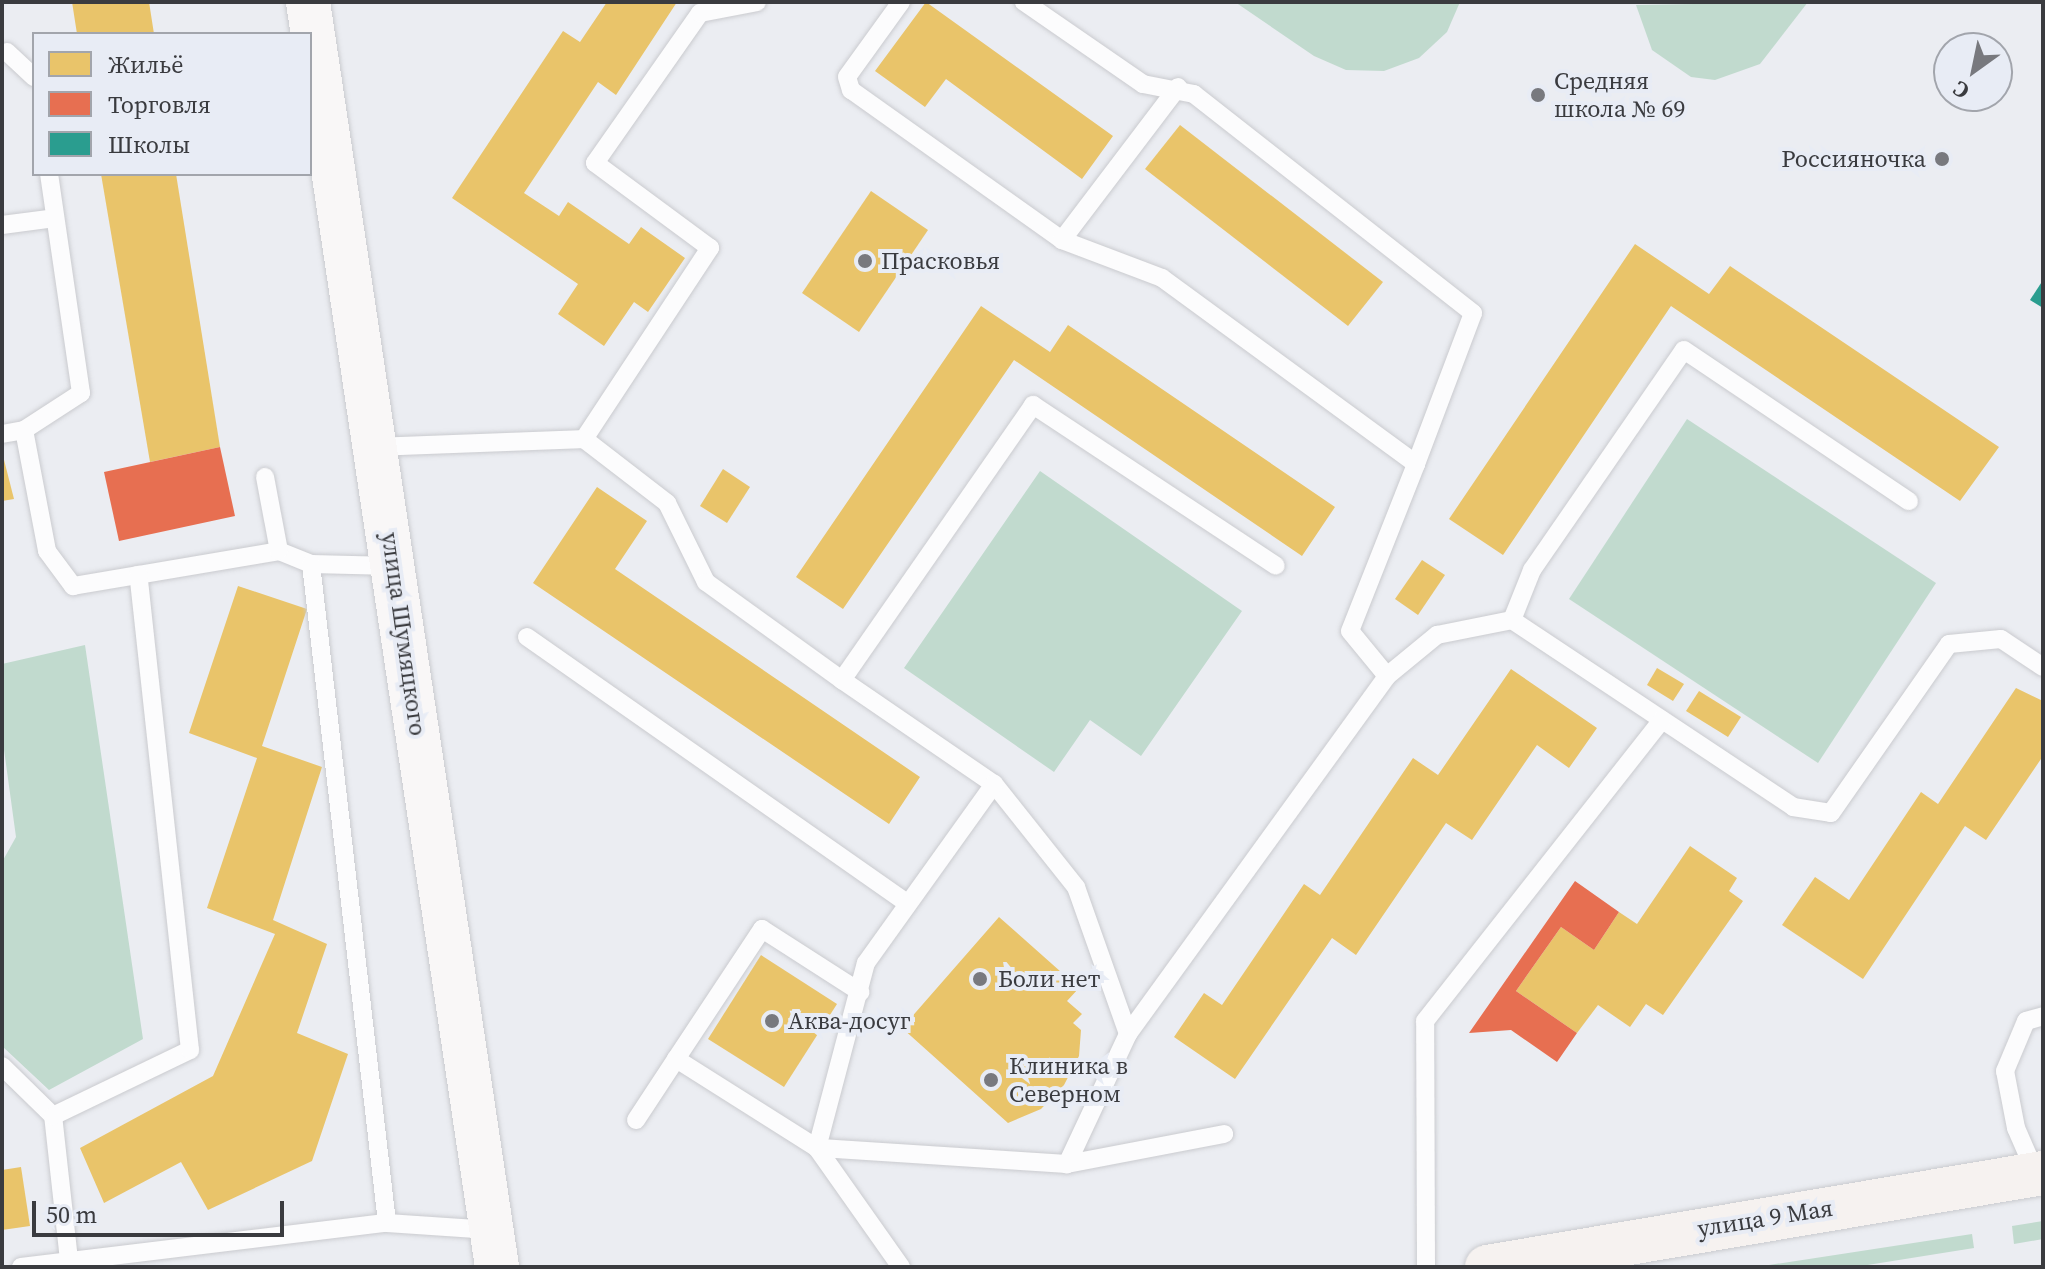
<!DOCTYPE html>
<html>
<head>
<meta charset="utf-8">
<style>
  body { margin:0 }
  #map { position:relative; width:2045px; height:1269px; overflow:hidden; background:#ebedf2; font-family:"Source Serif 4",serif }
  div>[style] { position:absolute }
  .green>* { inset:0; background:#c1dace }
  .homes>* { inset:0; background:#e9c46a }
  .shops>* { inset:0; background:#e76f51 }
  .schools>* { inset:0; background:#2a9d8f }
  .roads { filter:drop-shadow(0 0 2px #cacbcf) drop-shadow(0 0 2px #cacbcf) }
  .lane>* { height:18px; margin:-9px; padding:0 9px; transform-origin:9px; border-radius:9px; background:#fcfcfd }
  .secondary>* { height:44px; margin:-22px; padding:0 22px; transform-origin:22px; border-radius:22px; background:#f9f7f7 }
  .primary>* { height:44px; margin:-22px; padding:0 22px; transform-origin:22px; border-radius:22px; background:#f6f2f0 }
  .dots>* { width:22px; height:22px; translate:-50% -50%; box-sizing:border-box; border:4px solid #e8ecf5; border-radius:50% }
  span { translate:-50% -50%; white-space:nowrap; text-align:center; line-height:1.15; -webkit-text-stroke:8px #e8ecf5; paint-order:stroke }
  .poi-label { font-size:24px; color:#3a3b3f }
  .left { translate:0 -50%; text-align:left }
  .right { translate:-100% -50%; text-align:right }
  .street-label { font-size:24px; color:#3a3b3f }
  .frame { position:absolute; inset:0; border:4px solid #3a3b3f; pointer-events:none }
  .legend { position:absolute; left:32px; top:32px; width:280px; height:144px; box-sizing:border-box; background:#e8ecf5; border:2px solid #a2a5ac; margin:0; padding:10px 14px; list-style:none; font-size:24px; color:#3a3b3f }
  .legend li { display:flex; align-items:center; gap:16px; height:40px }
  .legend b { width:40px; border:2px solid #a2a5ac }
  .north { position:absolute; left:1933px; top:32px; width:80px; height:80px; box-sizing:border-box; background:#e8ecf5; border:2px solid #a2a5ac; border-radius:50%; rotate:213deg; font-size:22px; font-weight:700; line-height:32px; text-align:center; color:#3a3b3f }
  .north::after { content:''; display:block; margin:auto; width:28px; height:36px; background:#78797e; clip-path:polygon(50% 0,100% 100%,50% 72%,0 100%) }
  .scale { position:absolute; left:32px; top:1201px; width:252px; height:36px; box-sizing:border-box; border:4px solid #3a3b3f; border-top:0; padding-left:10px; font-size:24px; line-height:28px; white-space:nowrap; color:#3a3b3f; -webkit-text-stroke:6px #e8ecf5; paint-order:stroke }
</style>
</head>
<body>
<div id="map">
  <div class="green">
    <i style="clip-path:polygon(1235px 2px,1460px 2px,1447px 32px,1419px 58px,1384px 71px,1346px 70px,1314px 56px)"></i>
    <i style="clip-path:polygon(1808px 2px,1760px 64px,1715px 80px,1691px 77px,1652px 50px,1636px 5px)"></i>
    <i style="clip-path:polygon(1687px 419px,1936px 583px,1818px 763px,1569px 599px)"></i>
    <i style="clip-path:polygon(1040px 471px,1242px 611px,1141px 756px,1090px 720px,1054px 772px,904px 668px)"></i>
    <i style="clip-path:polygon(85px 645px,143px 1039px,49px 1090px,2px 1046px,2px 862px,16px 837px,2px 735px,2px 664px)"></i>
    <i style="clip-path:polygon(2043px 1221px,2043px 1239px,2014px 1244px,2012px 1226px)"></i>
    <i style="clip-path:polygon(1972px 1234px,1974px 1248px,1855px 1267px,1756px 1267px)"></i>
  </div>
  <div class="homes">
    <i style="clip-path:polygon(72px 2px,149px 2px,154px 34px,77px 34px)"></i>
    <i style="clip-path:polygon(607px 2px,677px 2px,616px 95px,598px 82px,524px 193px,559px 216px,568px 202px,629px 244px,641px 227px,685px 258px,648px 312px,634px 302px,604px 346px,558px 314px,578px 284px,452px 198px,563px 31px,580px 42px)"></i>
    <i style="clip-path:polygon(926px 2px,1113px 136px,1082px 179px,946px 79px,925px 107px,875px 71px)"></i>
    <i style="clip-path:polygon(1180px 125px,1383px 282px,1348px 326px,1145px 169px)"></i>
    <i style="clip-path:polygon(101px 174px,176px 174px,220px 447px,150px 462px)"></i>
    <i style="clip-path:polygon(871px 191px,928px 230px,859px 332px,802px 293px)"></i>
    <i style="clip-path:polygon(1635px 244px,1709px 294px,1730px 266px,1999px 447px,1960px 501px,1671px 306px,1503px 555px,1449px 519px)"></i>
    <i style="clip-path:polygon(981px 306px,1050px 352px,1068px 325px,1335px 507px,1302px 556px,1014px 360px,843px 609px,796px 577px)"></i>
    <i style="clip-path:polygon(2px 452px,14px 499px,2px 501px)"></i>
    <i style="clip-path:polygon(723px 469px,750px 487px,727px 523px,700px 506px)"></i>
    <i style="clip-path:polygon(597px 487px,647px 521px,615px 569px,920px 777px,889px 824px,533px 583px)"></i>
    <i style="clip-path:polygon(1422px 560px,1445px 575px,1418px 615px,1395px 599px)"></i>
    <i style="clip-path:polygon(238px 586px,307px 609px,262px 746px,322px 767px,273px 920px,327px 944px,297px 1033px,348px 1054px,312px 1161px,208px 1210px,181px 1162px,104px 1203px,80px 1148px,213px 1076px,275px 934px,207px 908px,257px 758px,189px 733px)"></i>
    <i style="clip-path:polygon(1657px 668px,1684px 684px,1673px 701px,1647px 685px)"></i>
    <i style="clip-path:polygon(1511px 669px,1597px 728px,1569px 768px,1537px 745px,1472px 840px,1446px 823px,1356px 955px,1332px 938px,1235px 1079px,1174px 1037px,1204px 993px,1222px 1005px,1304px 884px,1320px 895px,1413px 758px,1438px 775px)"></i>
    <i style="clip-path:polygon(2016px 688px,2043px 701px,2043px 756px,1986px 840px,1965px 826px,1863px 979px,1782px 925px,1815px 877px,1849px 900px,1921px 792px,1938px 804px)"></i>
    <i style="clip-path:polygon(1699px 691px,1741px 717px,1728px 737px,1686px 711px)"></i>
    <i style="clip-path:polygon(1690px 846px,1737px 878px,1729px 891px,1743px 901px,1663px 1015px,1646px 1004px,1630px 1027px,1598px 1005px,1577px 1033px,1516px 991px,1561px 927px,1594px 950px,1619px 912px,1637px 924px)"></i>
    <i style="clip-path:polygon(999px 917px,1079px 988px,1067px 1001px,1082px 1014px,1073px 1023px,1081px 1030px,1079px 1056px,1064px 1085px,1041px 1109px,1008px 1123px,902px 1028px)"></i>
    <i style="clip-path:polygon(761px 955px,837px 1004px,784px 1087px,708px 1039px)"></i>
    <i style="clip-path:polygon(21px 1167px,30px 1226px,2px 1230px,2px 1170px)"></i>
  </div>
  <div class="shops">
    <i style="clip-path:polygon(220px 447px,235px 516px,119px 541px,104px 472px)"></i>
    <i style="clip-path:polygon(1575px 881px,1619px 912px,1594px 950px,1561px 927px,1516px 991px,1577px 1033px,1557px 1062px,1511px 1030px,1469px 1033px)"></i>
  </div>
  <div class="schools">
    <i style="clip-path:polygon(2043px 280px,2043px 308px,2030px 300px)"></i>
  </div>
  <div class="roads">
    <div class="lane">
      <i style="left:901px;top:2px;width:92px;rotate:125.8deg"></i>
      <i style="left:847px;top:77px;width:14px;rotate:73deg"></i>
      <i style="left:851px;top:90px;width:259px;rotate:35.4deg"></i>
      <i style="left:1062px;top:240px;width:107px;rotate:20.8deg"></i>
      <i style="left:1162px;top:278px;width:315px;rotate:36.2deg"></i>
      <i style="left:1416px;top:464px;width:161px;rotate:-69.3deg"></i>
      <i style="left:1473px;top:313px;width:355px;rotate:-141.9deg"></i>
      <i style="left:1194px;top:94px;width:52px;rotate:-168.9deg"></i>
      <i style="left:1143px;top:84px;width:145px;rotate:-145.4deg"></i>
      <i style="left:7px;top:52px;width:37px;rotate:43deg"></i>
      <i style="left:2px;top:225px;width:53px;rotate:-7.5deg"></i>
      <i style="left:1062px;top:240px;width:192px;rotate:-52.8deg"></i>
      <i style="left:24px;top:430px;width:123px;rotate:79.2deg"></i>
      <i style="left:47px;top:551px;width:44px;rotate:53.4deg"></i>
      <i style="left:73px;top:586px;width:209px;rotate:-9.6deg"></i>
      <i style="left:279px;top:551px;width:35px;rotate:22deg"></i>
      <i style="left:311px;top:564px;width:82px;rotate:1.4deg"></i>
      <i style="left:2px;top:434px;width:22px;rotate:-10deg"></i>
      <i style="left:24px;top:430px;width:68px;rotate:-33deg"></i>
      <i style="left:81px;top:393px;width:221px;rotate:-98.3deg"></i>
      <i style="left:584px;top:439px;width:229px;rotate:-56.6deg"></i>
      <i style="left:710px;top:248px;width:143px;rotate:-143.5deg"></i>
      <i style="left:595px;top:163px;width:183px;rotate:-55deg"></i>
      <i style="left:700px;top:13px;width:58px;rotate:-10.9deg"></i>
      <i style="left:376px;top:447px;width:208px;rotate:-2.2deg"></i>
      <i style="left:584px;top:439px;width:105px;rotate:37.6deg"></i>
      <i style="left:667px;top:503px;width:88px;rotate:63.7deg"></i>
      <i style="left:706px;top:582px;width:168px;rotate:35.8deg"></i>
      <i style="left:842px;top:680px;width:335px;rotate:-55.2deg"></i>
      <i style="left:1033px;top:405px;width:291px;rotate:33.5deg"></i>
      <i style="left:265px;top:477px;width:75px;rotate:79.3deg"></i>
      <i style="left:311px;top:564px;width:663px;rotate:83.42deg"></i>
      <i style="left:1512px;top:620px;width:54px;rotate:-68.2deg"></i>
      <i style="left:1532px;top:570px;width:267px;rotate:-55.4deg"></i>
      <i style="left:1684px;top:350px;width:271px;rotate:33.9deg"></i>
      <i style="left:527px;top:637px;width:464px;rotate:35deg"></i>
      <i style="left:1387px;top:676px;width:58px;rotate:-129.4deg"></i>
      <i style="left:1350px;top:631px;width:180px;rotate:-68.4deg"></i>
      <i style="left:842px;top:680px;width:184px;rotate:34.4deg"></i>
      <i style="left:994px;top:784px;width:132px;rotate:51.5deg"></i>
      <i style="left:1076px;top:887px;width:156px;rotate:70.5deg"></i>
      <i style="left:1128px;top:1034px;width:144px;rotate:115.1deg"></i>
      <i style="left:1067px;top:1164px;width:251px;rotate:-176.3deg"></i>
      <i style="left:817px;top:1148px;width:167px;rotate:-147.7deg"></i>
      <i style="left:676px;top:1059px;width:156px;rotate:-56.5deg"></i>
      <i style="left:762px;top:929px;width:117px;rotate:32.7deg"></i>
      <i style="left:1128px;top:1034px;width:442px;rotate:-54.1deg"></i>
      <i style="left:1387px;top:676px;width:65px;rotate:-39.4deg"></i>
      <i style="left:1437px;top:635px;width:76px;rotate:-11.3deg"></i>
      <i style="left:1512px;top:620px;width:338px;rotate:33.6deg"></i>
      <i style="left:1793px;top:807px;width:38px;rotate:9deg"></i>
      <i style="left:1831px;top:813px;width:206px;rotate:-55.1deg"></i>
      <i style="left:1949px;top:644px;width:52px;rotate:-5.5deg"></i>
      <i style="left:2001px;top:639px;width:50px;rotate:33.7deg"></i>
      <i style="left:2px;top:1066px;width:71px;rotate:44.4deg"></i>
      <i style="left:636px;top:1120px;width:73px;rotate:-56.7deg"></i>
      <i style="left:1067px;top:1164px;width:160px;rotate:-10.8deg"></i>
      <i style="left:2036px;top:1174px;width:50px;rotate:-113.5deg"></i>
      <i style="left:2016px;top:1128px;width:58px;rotate:-100.9deg"></i>
      <i style="left:2005px;top:1071px;width:54px;rotate:-67.2deg"></i>
      <i style="left:2026px;top:1021px;width:18px;rotate:-16deg"></i>
      <i style="left:69px;top:1260px;width:145px;rotate:-96.3deg"></i>
      <i style="left:53px;top:1116px;width:152px;rotate:-25.7deg"></i>
      <i style="left:190px;top:1050px;width:478px;rotate:-96.2deg"></i>
      <i style="left:21px;top:1267px;width:369px;rotate:-6.9deg"></i>
      <i style="left:387px;top:1223px;width:104px;rotate:3.9deg"></i>
      <i style="left:901px;top:1267px;width:146px;rotate:-125.2deg"></i>
      <i style="left:817px;top:1148px;width:191px;rotate:-75.2deg"></i>
      <i style="left:866px;top:963px;width:220px;rotate:-54.4deg"></i>
      <i style="left:1426px;top:1267px;width:246px;rotate:-90.2deg"></i>
      <i style="left:1425px;top:1021px;width:383px;rotate:-51.8deg"></i>
    </div>
    <div class="secondary">
      <i style="left:308px;top:2px;width:1279px;rotate:81.5deg"></i>
    </div>
    <div class="primary">
      <i style="left:1487px;top:1267px;width:564px;rotate:-9.6deg"></i>
    </div>
  </div>
  <div class="dots">
    <i style="left:1538px;top:95px;background:#78797e"></i>
    <i style="left:1942px;top:159px;background:#78797e"></i>
    <i style="left:865px;top:261px;background:#78797e"></i>
    <i style="left:980px;top:979px;background:#78797e"></i>
    <i style="left:772px;top:1021px;background:#78797e"></i>
    <i style="left:991px;top:1080px;background:#78797e"></i>
  </div>
  <div class="poi-label">
    <span class="left" style="left:1554px;top:95px">Средняя<br>школа № 69</span>
    <span class="right" style="left:1926px;top:159px">Россияночка</span>
    <span class="left" style="left:881px;top:261px">Прасковья</span>
    <span class="left" style="left:998px;top:979px">Боли нет</span>
    <span class="left" style="left:788px;top:1021px">Аква-досуг</span>
    <span class="left" style="left:1009px;top:1080px">Клиника в<br>Северном</span>
  </div>
  <div class="street-label">
    <span style="left:404px;top:634px;rotate:82deg">улица Шумяцкого</span>
    <span style="left:1765px;top:1218px;rotate:-9deg">улица 9 Мая</span>
  </div>
  <div class="frame"></div>
  <ul class="legend">
  <li><b style="height:22px;background:#e9c46a"></b>Жильё</li>
  <li><b style="height:22px;background:#e76f51"></b>Торговля</li>
  <li><b style="height:22px;background:#2a9d8f"></b>Школы</li>
  </ul>
  <div class="north">С</div>
  <div class="scale">50 m</div>
</div>
</body>
</html>
